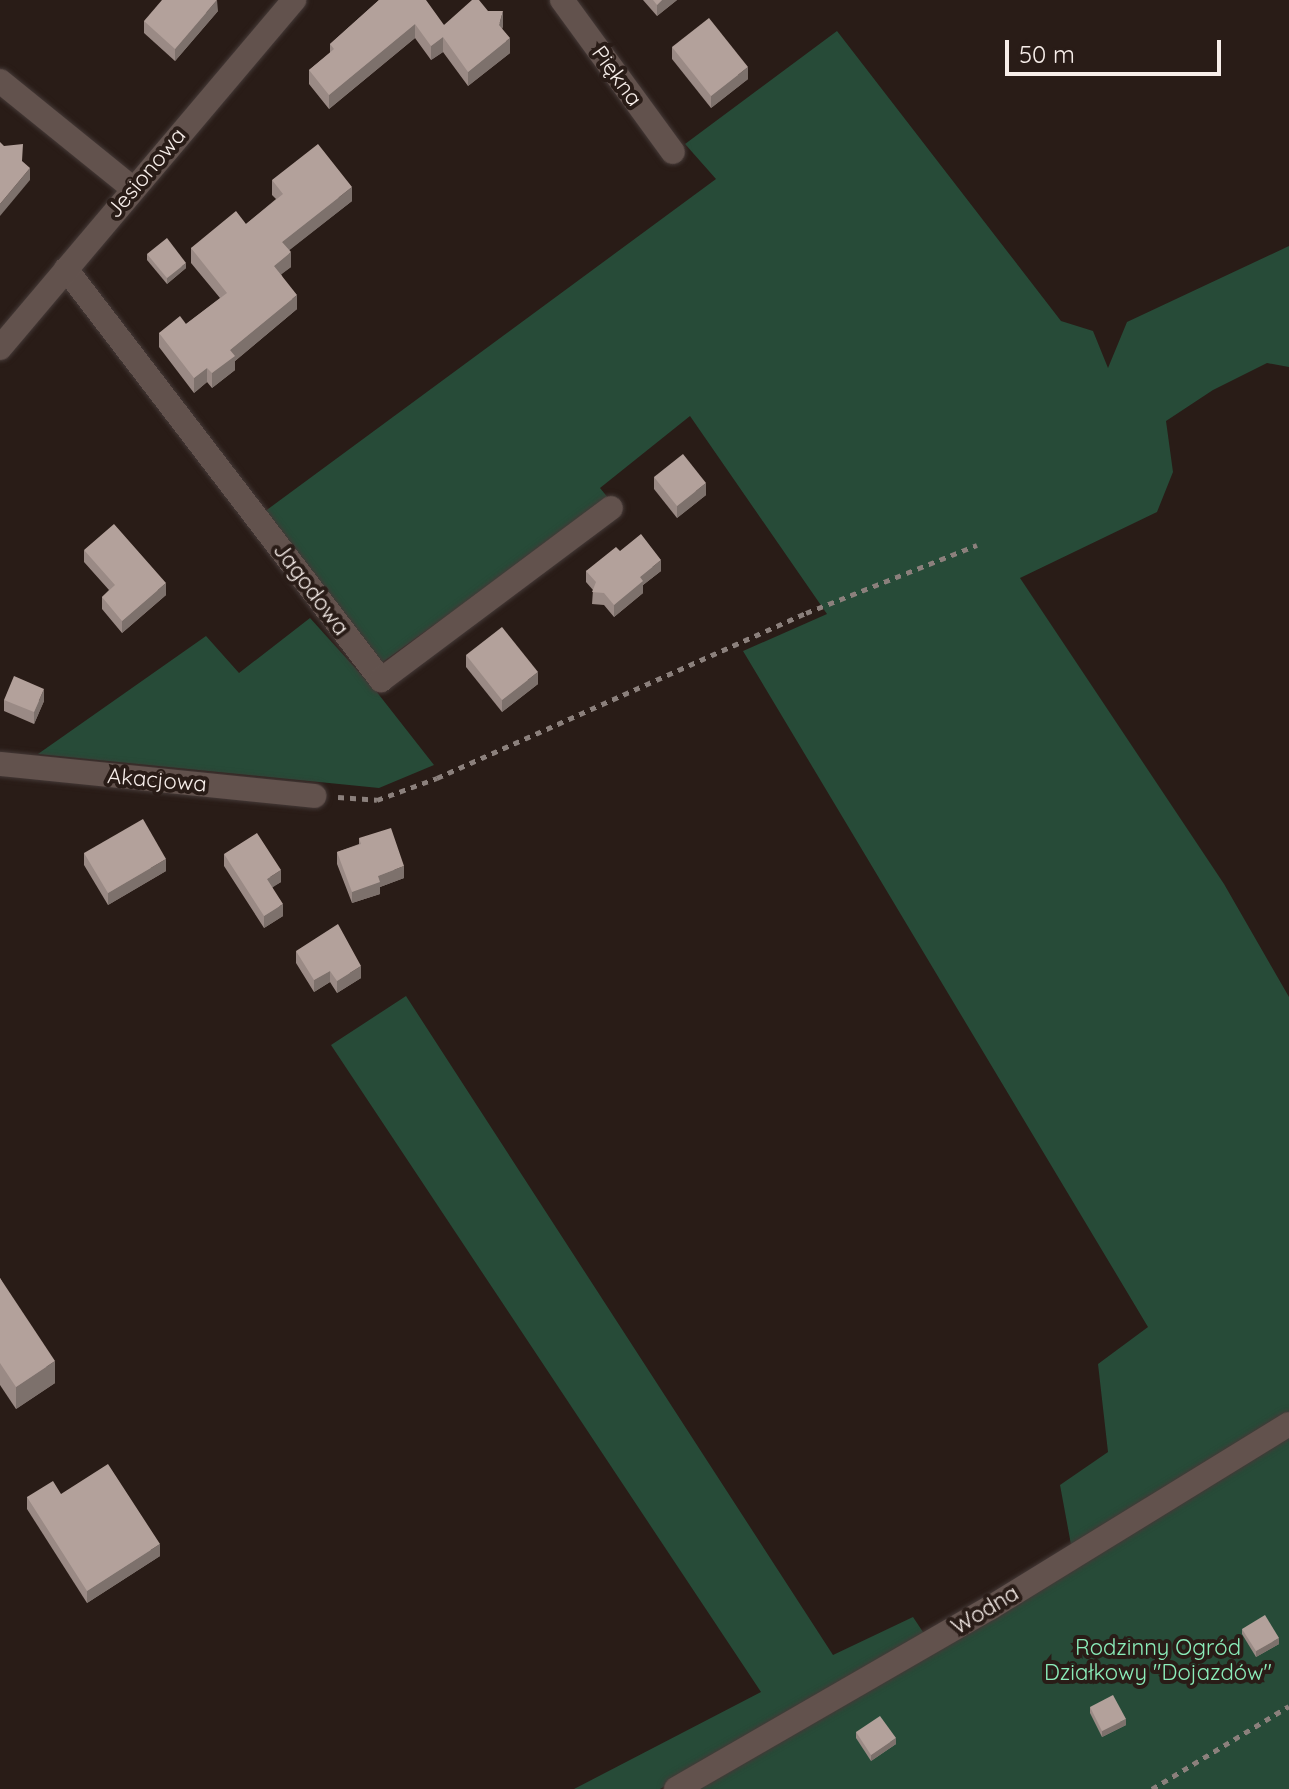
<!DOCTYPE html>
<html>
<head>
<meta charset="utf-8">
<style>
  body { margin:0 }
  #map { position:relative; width:1289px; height:1789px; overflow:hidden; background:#291c17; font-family:Quicksand,sans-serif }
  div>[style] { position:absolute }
  .green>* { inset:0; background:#274b38 }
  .path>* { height:5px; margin-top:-2.5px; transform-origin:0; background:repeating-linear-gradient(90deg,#8b807c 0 6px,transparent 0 12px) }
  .roads { filter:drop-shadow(0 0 2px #443937) drop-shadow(0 0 2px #443937) }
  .minor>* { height:24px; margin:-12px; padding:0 12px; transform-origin:12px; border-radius:12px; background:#62524d }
  .wall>* { inset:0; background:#9a8a85 }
  .shaded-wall>* { inset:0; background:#7d716c }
  .building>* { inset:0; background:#b3a19b }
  span { translate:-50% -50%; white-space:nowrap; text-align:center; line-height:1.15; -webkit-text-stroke:8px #291c17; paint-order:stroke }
  .street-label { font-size:22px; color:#f7eeea }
  .park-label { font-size:22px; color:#8bedba }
  .scale { position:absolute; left:1005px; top:40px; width:216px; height:36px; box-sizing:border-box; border:4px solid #f7eeea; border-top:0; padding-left:10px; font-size:24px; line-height:28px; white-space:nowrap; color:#f7eeea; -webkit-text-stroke:6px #291c17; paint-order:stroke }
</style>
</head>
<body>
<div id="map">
  <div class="green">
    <i style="clip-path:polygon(837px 31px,1061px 321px,1093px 331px,1108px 368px,1127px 322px,1289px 246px,1289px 367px,1267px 363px,1213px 390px,1166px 421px,1173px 472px,1157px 512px,1020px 578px,1224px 884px,1289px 997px,1289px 1417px,1072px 1550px,1060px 1485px,1108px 1452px,1098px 1364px,1148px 1327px,743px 651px,827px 614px,690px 416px,600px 488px,609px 499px,380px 664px,264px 512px,716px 179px,685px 144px)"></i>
    <i style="clip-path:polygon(310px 618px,376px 691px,434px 765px,379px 788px,38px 754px,206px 636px,239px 673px)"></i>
    <i style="clip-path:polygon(406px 996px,833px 1655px,913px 1617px,925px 1635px,660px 1789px,574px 1789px,761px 1692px,331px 1045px)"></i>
    <i style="clip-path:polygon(1289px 1431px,1289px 1789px,696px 1789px)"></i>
  </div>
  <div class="path">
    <i style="left:338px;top:797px;width:39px;rotate:4deg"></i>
    <i style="left:377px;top:800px;width:64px;rotate:-20.1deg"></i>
    <i style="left:437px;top:778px;width:404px;rotate:-24.1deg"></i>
    <i style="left:806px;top:613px;width:184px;rotate:-21.7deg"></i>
    <i style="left:1152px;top:1789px;width:160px;rotate:-31.2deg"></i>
  </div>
  <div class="roads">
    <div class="minor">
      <i style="left:562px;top:0;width:188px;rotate:53.9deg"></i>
      <i style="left:0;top:81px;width:170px;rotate:39deg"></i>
      <i style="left:66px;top:269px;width:518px;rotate:52.53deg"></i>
      <i style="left:381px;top:680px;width:287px;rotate:-36.8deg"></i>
      <i style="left:0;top:348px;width:456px;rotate:-49.8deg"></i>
      <i style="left:0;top:764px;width:316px;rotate:5.8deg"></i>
      <i style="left:676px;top:1789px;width:362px;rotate:-30deg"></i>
      <i style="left:990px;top:1608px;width:351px;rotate:-31.6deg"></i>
    </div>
  </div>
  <div class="wall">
    <i style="clip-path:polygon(379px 0,444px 25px,488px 11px,503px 26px,502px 29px,510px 53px,468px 86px,443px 52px,431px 60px,415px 38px,329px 109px,309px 84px,309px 70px,330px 53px,330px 44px)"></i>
    <i style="clip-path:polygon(643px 0,677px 0,657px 16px)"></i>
    <i style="clip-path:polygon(218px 11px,175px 61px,144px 33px,144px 21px)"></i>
    <i style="clip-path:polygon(672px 47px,748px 79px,711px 108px,672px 59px)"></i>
    <i style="clip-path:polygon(272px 180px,352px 201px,289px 250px,291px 267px,281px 274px,297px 309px,235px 361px,235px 370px,212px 388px,207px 382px,194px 393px,159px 347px,159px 333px,186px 324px,220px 298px,191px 263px,191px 248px,246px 224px,276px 199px,272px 195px)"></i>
    <i style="clip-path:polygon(147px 254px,186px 268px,167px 284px,147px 260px)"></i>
    <i style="clip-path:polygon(654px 477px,706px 495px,677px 518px,654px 489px)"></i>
    <i style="clip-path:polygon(84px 550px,166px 595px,122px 633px,102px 609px,102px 597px,109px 590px,84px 562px)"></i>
    <i style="clip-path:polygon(620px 551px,661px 571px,643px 585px,643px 593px,614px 617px,604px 605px,592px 604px,593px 590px,586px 582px,586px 571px)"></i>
    <i style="clip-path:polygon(466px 655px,538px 684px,502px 712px,466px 667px)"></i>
    <i style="clip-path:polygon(4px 700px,44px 701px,34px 724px,4px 711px)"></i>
    <i style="clip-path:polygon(359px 838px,404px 878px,380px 887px,380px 894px,352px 903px,337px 864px,337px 852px,359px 844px)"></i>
    <i style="clip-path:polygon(84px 853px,166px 871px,108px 905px,84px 865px)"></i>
    <i style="clip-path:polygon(224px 854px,281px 882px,272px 887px,283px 916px,264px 928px,224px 866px)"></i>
    <i style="clip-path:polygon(296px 951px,361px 978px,337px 993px,330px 982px,314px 992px,296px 963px)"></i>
    <i style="clip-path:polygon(0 1278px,55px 1383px,16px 1409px,0 1385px)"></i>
    <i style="clip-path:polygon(61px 1494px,160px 1556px,87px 1603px,27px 1509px,27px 1497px)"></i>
    <i style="clip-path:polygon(1242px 1629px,1279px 1644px,1256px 1657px,1242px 1634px)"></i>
    <i style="clip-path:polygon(1090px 1707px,1126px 1725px,1102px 1737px,1090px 1713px)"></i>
    <i style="clip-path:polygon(856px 1732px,896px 1744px,871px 1761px,856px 1738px)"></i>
  </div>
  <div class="shaded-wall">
    <i style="clip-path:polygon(217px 0,218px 11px,175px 61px,175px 49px)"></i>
    <i style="clip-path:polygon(662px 0,677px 0,657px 16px,657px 5px)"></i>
    <i style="clip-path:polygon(503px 11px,503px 26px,499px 39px,499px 25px)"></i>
    <i style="clip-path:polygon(415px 24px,415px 38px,329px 109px,329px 95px)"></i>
    <i style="clip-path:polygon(443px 37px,443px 52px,431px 60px,431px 46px)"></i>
    <i style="clip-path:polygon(510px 38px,510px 53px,468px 86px,468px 72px)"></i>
    <i style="clip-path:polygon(748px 67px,748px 79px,711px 108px,711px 96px)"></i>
    <i style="clip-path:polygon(30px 168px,30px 180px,0 216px,0 204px)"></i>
    <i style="clip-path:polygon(352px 187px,352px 201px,282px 256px,282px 242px)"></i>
    <i style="clip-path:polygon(291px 252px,291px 267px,274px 280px,274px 266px)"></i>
    <i style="clip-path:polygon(186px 263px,186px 268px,167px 284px,167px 278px)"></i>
    <i style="clip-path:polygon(297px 295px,297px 309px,235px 361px,235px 370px,212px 388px,212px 373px,230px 350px)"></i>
    <i style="clip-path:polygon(207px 368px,207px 382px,194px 393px,194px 378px)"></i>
    <i style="clip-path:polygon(706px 483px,706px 495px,677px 518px,677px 506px)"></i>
    <i style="clip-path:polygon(661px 560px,661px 571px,643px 585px,643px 593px,614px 617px,614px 605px,640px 577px)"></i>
    <i style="clip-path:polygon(166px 583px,166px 595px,122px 633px,122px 621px)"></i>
    <i style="clip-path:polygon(538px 672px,538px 684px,502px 712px,502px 700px)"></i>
    <i style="clip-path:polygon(44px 689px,44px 701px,34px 724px,34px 712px)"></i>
    <i style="clip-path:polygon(166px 859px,166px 871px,108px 905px,108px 893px)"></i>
    <i style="clip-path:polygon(404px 866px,404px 878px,380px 887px,380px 894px,352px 903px,352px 892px,378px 876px)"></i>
    <i style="clip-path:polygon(281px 870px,281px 882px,267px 891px,267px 879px)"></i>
    <i style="clip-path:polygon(283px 904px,283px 916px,264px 928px,264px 916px)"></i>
    <i style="clip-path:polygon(361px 966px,361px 978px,337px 993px,337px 981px)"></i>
    <i style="clip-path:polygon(330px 971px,330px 982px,314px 992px,314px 980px)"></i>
    <i style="clip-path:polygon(55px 1361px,55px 1383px,16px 1409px,16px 1387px)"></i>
    <i style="clip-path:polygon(160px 1544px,160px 1556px,87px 1603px,87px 1591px)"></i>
    <i style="clip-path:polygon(1279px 1638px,1279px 1644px,1256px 1657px,1256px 1651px)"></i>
    <i style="clip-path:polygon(1126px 1719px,1126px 1725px,1102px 1737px,1102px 1731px)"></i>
    <i style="clip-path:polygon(896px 1738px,896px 1744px,871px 1761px,871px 1755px)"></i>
  </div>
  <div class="building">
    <i style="clip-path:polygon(162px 0,217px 0,175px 49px,144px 21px)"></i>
    <i style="clip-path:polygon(379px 0,426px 0,444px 25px,472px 0,479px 0,488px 11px,503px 11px,499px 25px,510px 38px,468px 72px,443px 37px,431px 46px,415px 24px,329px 95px,309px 70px,334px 49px,330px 44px)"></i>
    <i style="clip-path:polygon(653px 0,662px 0,657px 5px)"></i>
    <i style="clip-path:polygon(709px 18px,748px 67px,711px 96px,672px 47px)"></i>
    <i style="clip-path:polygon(0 142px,4px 146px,23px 144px,22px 161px,30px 168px,0 204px)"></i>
    <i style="clip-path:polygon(318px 144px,352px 187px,282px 242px,291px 252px,274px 266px,297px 295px,230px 350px,235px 356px,212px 373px,207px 368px,194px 378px,159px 333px,180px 316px,186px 324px,227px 293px,191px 248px,236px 211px,246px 224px,283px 194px,272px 180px)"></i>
    <i style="clip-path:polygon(167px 238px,186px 263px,167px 278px,147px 254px)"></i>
    <i style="clip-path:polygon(683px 454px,706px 483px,677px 506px,654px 477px)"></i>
    <i style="clip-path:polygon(114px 524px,166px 583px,122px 621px,102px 597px,115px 585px,84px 550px)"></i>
    <i style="clip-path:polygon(641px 534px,661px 560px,640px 577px,643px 581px,614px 605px,604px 593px,592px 592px,596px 582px,586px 571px,616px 547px,620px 551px)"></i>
    <i style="clip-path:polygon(502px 627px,538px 672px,502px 700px,466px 655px)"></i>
    <i style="clip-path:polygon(14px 676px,44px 689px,34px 712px,4px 700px)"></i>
    <i style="clip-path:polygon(143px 819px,166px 859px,108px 893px,84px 853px)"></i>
    <i style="clip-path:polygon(391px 828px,404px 866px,378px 876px,380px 882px,352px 892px,337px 852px,361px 844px,359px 838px)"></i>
    <i style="clip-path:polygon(257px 833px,281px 870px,267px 879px,283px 904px,264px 916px,224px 854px)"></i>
    <i style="clip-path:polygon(338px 924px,361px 966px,337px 981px,330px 971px,314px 980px,296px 951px)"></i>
    <i style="clip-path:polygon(0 1278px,55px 1361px,16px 1387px,0 1363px)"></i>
    <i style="clip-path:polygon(108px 1464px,160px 1544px,87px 1591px,27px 1497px,53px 1481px,61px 1494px)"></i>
    <i style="clip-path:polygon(1265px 1615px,1279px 1638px,1256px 1651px,1242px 1629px)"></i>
    <i style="clip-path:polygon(1113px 1695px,1126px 1719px,1102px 1731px,1090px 1707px)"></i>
    <i style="clip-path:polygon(880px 1716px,896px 1738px,871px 1755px,856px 1732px)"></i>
  </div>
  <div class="street-label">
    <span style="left:617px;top:76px;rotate:54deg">Piękna</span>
    <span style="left:146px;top:173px;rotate:-50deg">Jesionowa</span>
    <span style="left:311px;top:589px;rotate:53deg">Jagodowa</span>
    <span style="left:157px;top:780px;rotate:5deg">Akacjowa</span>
    <span style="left:985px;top:1610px;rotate:-31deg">Wodna</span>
  </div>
  <div class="park-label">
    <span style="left:1158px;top:1660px">Rodzinny Ogród<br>Działkowy "Dojazdów"</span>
  </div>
  <div class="scale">50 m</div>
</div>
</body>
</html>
